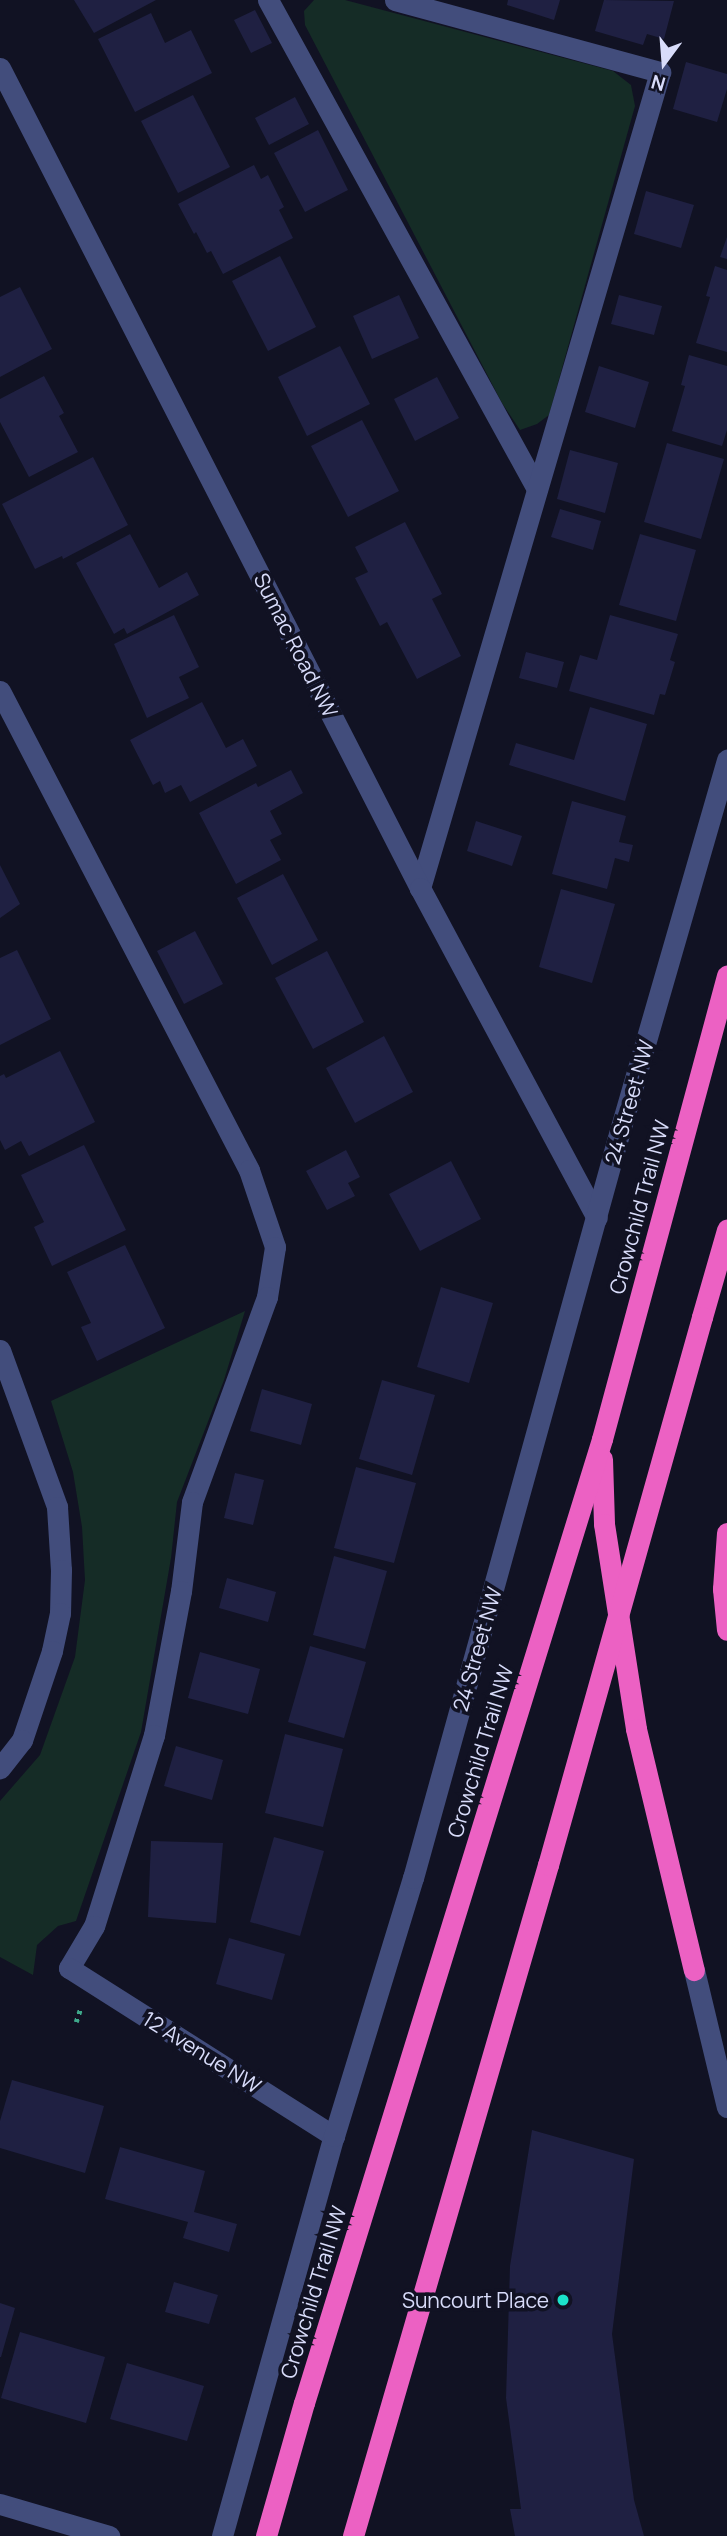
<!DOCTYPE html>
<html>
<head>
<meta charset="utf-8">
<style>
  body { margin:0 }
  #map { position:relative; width:727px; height:2536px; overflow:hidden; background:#111223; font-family:Manrope,sans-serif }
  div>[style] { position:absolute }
  .green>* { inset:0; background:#152c26 }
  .building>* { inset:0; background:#1f2042 }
  .path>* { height:4.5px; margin-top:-2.25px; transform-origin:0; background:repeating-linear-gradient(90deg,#3ea88a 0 3.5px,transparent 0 8.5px) }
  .minor>* { height:21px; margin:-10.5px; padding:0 10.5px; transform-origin:10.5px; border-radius:10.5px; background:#424d7c }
  .highway>* { height:21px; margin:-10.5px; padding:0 10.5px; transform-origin:10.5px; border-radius:10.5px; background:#ec61c3 }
  .highway-bridge>* { height:21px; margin:-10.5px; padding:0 10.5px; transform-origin:10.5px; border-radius:10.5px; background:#ec61c3 }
  .dots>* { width:19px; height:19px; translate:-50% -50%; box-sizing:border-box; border:4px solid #111223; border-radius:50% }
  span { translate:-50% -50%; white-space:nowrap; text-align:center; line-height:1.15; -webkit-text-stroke:7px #111223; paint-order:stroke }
  .street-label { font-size:21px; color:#d8dcfa }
  .poi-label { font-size:21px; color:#d8dcfa }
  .right { translate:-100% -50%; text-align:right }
  .north { position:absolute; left:629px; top:28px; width:70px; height:70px; -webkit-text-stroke:5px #111223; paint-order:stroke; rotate:196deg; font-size:19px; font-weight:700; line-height:28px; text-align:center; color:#d8dcfa }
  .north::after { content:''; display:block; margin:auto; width:24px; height:32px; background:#d8dcfa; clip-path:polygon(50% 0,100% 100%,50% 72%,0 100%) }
</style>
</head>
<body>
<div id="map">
  <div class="green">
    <i style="clip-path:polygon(314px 0,345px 0,613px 71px,631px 85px,635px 106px,549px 415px,537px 424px,520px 430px,502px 403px,305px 25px,304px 11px)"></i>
    <i style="clip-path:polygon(245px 1311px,224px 1380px,177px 1502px,171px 1558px,141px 1732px,76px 1921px,58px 1926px,37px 1945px,33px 1975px,0 1957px,0 1801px,40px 1755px,75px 1657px,85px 1580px,82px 1527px,73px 1472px,51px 1401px)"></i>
  </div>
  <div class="building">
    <i style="clip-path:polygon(74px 0,156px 0,94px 33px)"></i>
    <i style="clip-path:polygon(508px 0,560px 0,554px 20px,507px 5px)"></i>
    <i style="clip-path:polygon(604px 0,674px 1px,664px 39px,647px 34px,643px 45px,595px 31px)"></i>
    <i style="clip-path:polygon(255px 10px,272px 43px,251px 53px,234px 20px)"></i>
    <i style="clip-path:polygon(151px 13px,165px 43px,191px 30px,212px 73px,135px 112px,98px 39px)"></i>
    <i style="clip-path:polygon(686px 62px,727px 74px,727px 89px,717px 122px,673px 109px)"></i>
    <i style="clip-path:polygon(193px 95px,230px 167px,178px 193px,141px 121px)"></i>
    <i style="clip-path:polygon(295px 97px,309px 124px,269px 145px,255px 118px)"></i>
    <i style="clip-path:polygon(318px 130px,348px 190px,305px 212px,274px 153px)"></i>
    <i style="clip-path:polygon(254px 165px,261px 179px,268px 175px,284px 207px,279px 210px,293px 238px,223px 274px,211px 251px,207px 253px,196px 232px,194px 234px,178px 204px)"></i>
    <i style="clip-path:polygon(646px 191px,694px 205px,681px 248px,634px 234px)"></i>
    <i style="clip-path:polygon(727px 237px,727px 259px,720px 257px)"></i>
    <i style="clip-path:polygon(280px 256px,316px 327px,268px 351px,232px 281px)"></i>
    <i style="clip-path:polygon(715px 266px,727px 270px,727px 352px,696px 343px,710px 297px,706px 296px)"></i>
    <i style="clip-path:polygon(20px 287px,52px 349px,0 377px,0 297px)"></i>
    <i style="clip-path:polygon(399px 295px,419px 338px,372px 359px,353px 316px)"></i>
    <i style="clip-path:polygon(619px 295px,662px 306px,654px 335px,611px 324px)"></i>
    <i style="clip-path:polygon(340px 346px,370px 404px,307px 436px,278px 377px)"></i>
    <i style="clip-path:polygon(689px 355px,727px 366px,727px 430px,722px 446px,672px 431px,685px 386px,681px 385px)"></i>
    <i style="clip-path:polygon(599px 366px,649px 382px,635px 428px,585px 412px)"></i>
    <i style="clip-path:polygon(44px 376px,64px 413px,59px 416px,78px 452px,29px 477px,0 422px,0 399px)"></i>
    <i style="clip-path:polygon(437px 377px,459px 418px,415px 441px,394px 399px)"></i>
    <i style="clip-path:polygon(362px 420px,399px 491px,348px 517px,311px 446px)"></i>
    <i style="clip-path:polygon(667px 443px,724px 459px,701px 539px,644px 522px)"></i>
    <i style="clip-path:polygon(570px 450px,618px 463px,605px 513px,557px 499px)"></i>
    <i style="clip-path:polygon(93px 457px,128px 525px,63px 559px,62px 556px,35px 569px,2px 504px)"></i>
    <i style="clip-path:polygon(560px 509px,601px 521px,593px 550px,551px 537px)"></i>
    <i style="clip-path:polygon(405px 522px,442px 594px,432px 599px,461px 656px,417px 679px,387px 622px,380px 626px,355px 578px,368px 572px,355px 547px)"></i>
    <i style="clip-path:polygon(130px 534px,159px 588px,187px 572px,199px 595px,127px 634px,124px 628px,114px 634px,76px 563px)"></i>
    <i style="clip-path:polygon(640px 534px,696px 550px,676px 621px,619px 605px)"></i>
    <i style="clip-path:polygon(174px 615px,199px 667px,179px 677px,189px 698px,147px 718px,114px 644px)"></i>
    <i style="clip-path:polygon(610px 615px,678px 634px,670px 660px,675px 662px,665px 695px,660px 694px,654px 715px,569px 691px,580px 655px,597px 660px)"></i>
    <i style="clip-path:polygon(526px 652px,564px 662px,557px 688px,519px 678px)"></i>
    <i style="clip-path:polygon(202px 702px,226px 748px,243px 739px,257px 766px,190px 802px,181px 785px,165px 793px,160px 781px,153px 785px,130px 740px)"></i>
    <i style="clip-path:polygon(590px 707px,647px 724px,625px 801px,509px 765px,516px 743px,574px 760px)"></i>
    <i style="clip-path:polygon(291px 770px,303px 793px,270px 811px,282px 834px,270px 840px,281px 860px,236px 884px,199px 813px,256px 783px,258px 787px)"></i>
    <i style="clip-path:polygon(572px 801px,626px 816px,619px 842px,633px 845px,629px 862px,615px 858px,607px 889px,552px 874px)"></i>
    <i style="clip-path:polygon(476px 821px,522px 836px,512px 866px,467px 851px)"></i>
    <i style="clip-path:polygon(0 865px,20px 904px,0 918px)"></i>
    <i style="clip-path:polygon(283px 874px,318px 940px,272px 965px,237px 898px)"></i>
    <i style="clip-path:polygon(561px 889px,615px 904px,592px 983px,539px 967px)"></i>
    <i style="clip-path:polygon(195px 931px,223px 984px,184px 1004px,157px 951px)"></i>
    <i style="clip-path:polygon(17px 950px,51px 1019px,0 1045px,0 958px)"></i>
    <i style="clip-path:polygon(327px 951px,364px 1022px,313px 1049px,275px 978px)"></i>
    <i style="clip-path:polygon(384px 1036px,413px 1092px,355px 1123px,326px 1068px)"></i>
    <i style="clip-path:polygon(60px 1051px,95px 1122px,29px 1156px,21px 1141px,5px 1150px,0 1140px,0 1076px,4px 1074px,6px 1078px)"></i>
    <i style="clip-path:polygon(84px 1145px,126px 1230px,52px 1266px,34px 1227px,44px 1222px,21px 1175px)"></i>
    <i style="clip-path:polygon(346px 1150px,360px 1177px,348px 1183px,355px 1196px,327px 1210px,306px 1171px)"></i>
    <i style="clip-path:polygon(451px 1161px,481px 1219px,420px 1251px,389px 1194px)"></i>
    <i style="clip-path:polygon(125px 1245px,165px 1328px,97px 1361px,81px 1327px,91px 1323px,67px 1272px)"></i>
    <i style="clip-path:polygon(441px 1287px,493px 1303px,469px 1383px,417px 1367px)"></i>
    <i style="clip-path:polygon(382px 1380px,435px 1395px,412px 1475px,359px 1459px)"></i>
    <i style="clip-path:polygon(262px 1389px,312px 1404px,301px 1445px,250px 1431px)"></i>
    <i style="clip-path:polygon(356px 1467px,416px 1483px,394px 1563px,334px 1548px)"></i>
    <i style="clip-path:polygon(235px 1473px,264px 1480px,253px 1525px,224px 1518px)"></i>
    <i style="clip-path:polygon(334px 1556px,387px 1571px,365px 1649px,313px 1635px)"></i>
    <i style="clip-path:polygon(227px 1578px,276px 1592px,268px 1622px,219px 1608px)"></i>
    <i style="clip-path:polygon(310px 1646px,366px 1662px,344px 1738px,288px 1722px)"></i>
    <i style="clip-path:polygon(200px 1652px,260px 1669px,248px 1714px,188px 1698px)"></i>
    <i style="clip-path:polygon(285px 1734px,343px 1749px,323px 1827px,265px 1813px)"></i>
    <i style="clip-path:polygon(176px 1746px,223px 1760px,212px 1800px,164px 1786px)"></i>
    <i style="clip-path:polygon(274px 1837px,324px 1851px,300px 1936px,250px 1922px)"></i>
    <i style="clip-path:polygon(151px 1841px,223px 1843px,216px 1923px,148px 1917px)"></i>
    <i style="clip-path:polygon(229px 1938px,285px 1954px,272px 2000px,216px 1984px)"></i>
    <i style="clip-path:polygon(12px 2080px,104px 2106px,85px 2173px,0 2148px,0 2121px)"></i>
    <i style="clip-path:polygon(532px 2130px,634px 2159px,612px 2334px,634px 2500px,644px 2536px,515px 2536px,510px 2509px,521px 2509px,506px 2398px,510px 2266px)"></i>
    <i style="clip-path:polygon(120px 2147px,205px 2171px,194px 2212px,237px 2224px,229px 2252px,183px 2238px,188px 2222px,105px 2199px)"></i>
    <i style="clip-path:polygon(174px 2282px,218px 2295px,209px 2324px,165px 2312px)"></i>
    <i style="clip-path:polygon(0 2303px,15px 2308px,1px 2357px,0 2357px)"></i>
    <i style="clip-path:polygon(20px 2332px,105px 2357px,86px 2423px,1px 2398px)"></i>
    <i style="clip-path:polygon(127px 2363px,204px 2386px,187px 2441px,110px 2419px)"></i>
  </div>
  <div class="path">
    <i style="left:76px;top:2022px;width:13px;rotate:-72deg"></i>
  </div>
  <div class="minor">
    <i style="left:268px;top:0;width:558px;rotate:61.18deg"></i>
    <i style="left:395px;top:0;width:275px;rotate:15.2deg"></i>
    <i style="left:660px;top:72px;width:851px;rotate:106.39deg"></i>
    <i style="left:0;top:68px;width:921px;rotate:62.88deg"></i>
    <i style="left:420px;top:888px;width:374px;rotate:61.8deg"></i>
    <i style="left:0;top:691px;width:540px;rotate:62.53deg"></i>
    <i style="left:249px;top:1170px;width:81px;rotate:71.3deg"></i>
    <i style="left:275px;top:1247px;width:51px;rotate:99.1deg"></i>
    <i style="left:267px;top:1297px;width:218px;rotate:110.1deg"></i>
    <i style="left:192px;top:1502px;width:90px;rotate:97deg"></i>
    <i style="left:181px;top:1591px;width:147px;rotate:100.6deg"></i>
    <i style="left:154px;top:1735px;width:200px;rotate:107.4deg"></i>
    <i style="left:94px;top:1926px;width:49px;rotate:120.8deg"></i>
    <i style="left:69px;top:1968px;width:314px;rotate:32.4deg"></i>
    <i style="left:0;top:1350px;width:167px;rotate:70deg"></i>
    <i style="left:57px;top:1507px;width:63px;rotate:86.4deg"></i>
    <i style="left:61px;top:1570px;width:43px;rotate:91.3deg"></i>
    <i style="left:60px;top:1613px;width:39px;rotate:102deg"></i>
    <i style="left:52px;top:1651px;width:94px;rotate:108.6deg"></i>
    <i style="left:22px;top:1740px;width:36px;rotate:128deg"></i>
    <i style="left:694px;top:1970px;width:141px;rotate:76.5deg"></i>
    <i style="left:0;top:2504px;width:114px;rotate:16.4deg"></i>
    <i style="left:222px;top:2536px;width:415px;rotate:-74.4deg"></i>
    <i style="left:334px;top:2136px;width:270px;rotate:-73deg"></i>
    <i style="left:413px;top:1878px;width:765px;rotate:-74.53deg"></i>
    <i style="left:617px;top:1141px;width:397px;rotate:-73.9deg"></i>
  </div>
  <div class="highway">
    <i style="left:702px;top:1317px;width:91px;rotate:-74deg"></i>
    <i style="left:602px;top:1459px;width:65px;rotate:88.2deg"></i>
    <i style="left:604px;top:1524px;width:207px;rotate:81.1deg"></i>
    <i style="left:636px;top:1729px;width:248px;rotate:76.5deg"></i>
    <i style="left:727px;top:1533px;width:56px;rotate:94.1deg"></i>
    <i style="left:723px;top:1589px;width:41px;rotate:84.4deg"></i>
    <i style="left:266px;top:2536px;width:138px;rotate:-74.1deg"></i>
    <i style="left:304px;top:2403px;width:1009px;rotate:-72.82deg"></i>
    <i style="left:602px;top:1439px;width:480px;rotate:-74.9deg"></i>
    <i style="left:353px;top:2536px;width:699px;rotate:-73.8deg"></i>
  </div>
  <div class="highway-bridge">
    <i style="left:548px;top:1865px;width:569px;rotate:-74.3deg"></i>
  </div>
  <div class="dots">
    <i style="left:563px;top:2300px;background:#1be3ca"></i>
  </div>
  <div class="street-label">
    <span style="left:296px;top:645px;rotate:63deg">Sumac Road NW</span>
    <span style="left:629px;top:1102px;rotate:-74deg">24 Street NW</span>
    <span style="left:639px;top:1207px;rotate:-75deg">Crowchild Trail NW</span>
    <span style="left:477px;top:1649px;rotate:-74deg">24 Street NW</span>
    <span style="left:480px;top:1751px;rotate:-73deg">Crowchild Trail NW</span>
    <span style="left:202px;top:2052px;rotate:32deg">12 Avenue NW</span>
    <span style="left:313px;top:2292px;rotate:-73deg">Crowchild Trail NW</span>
  </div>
  <div class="poi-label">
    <span class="right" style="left:549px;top:2300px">Suncourt Place</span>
  </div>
  <div class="north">N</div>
</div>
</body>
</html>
